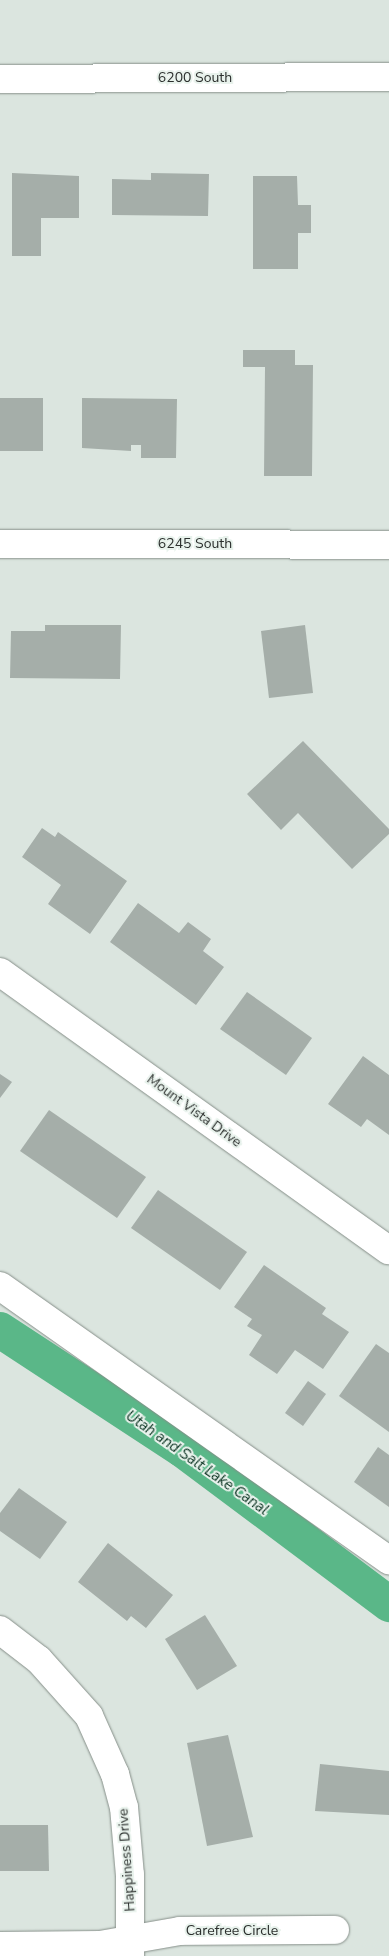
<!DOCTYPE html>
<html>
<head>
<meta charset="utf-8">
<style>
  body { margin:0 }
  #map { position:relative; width:389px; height:1956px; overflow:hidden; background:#dbe5df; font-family:"Nunito Sans",sans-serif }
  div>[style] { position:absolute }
  .canal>* { height:36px; margin:-18px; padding:0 18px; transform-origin:18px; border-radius:18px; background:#5ab788 }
  .building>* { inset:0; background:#a5aea9 }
  .roads { filter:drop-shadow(0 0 1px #868f89) drop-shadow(0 0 1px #868f89) }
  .minor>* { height:28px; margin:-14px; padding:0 14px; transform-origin:14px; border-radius:14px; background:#fff }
  .major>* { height:28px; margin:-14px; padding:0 14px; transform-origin:14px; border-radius:14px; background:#fff }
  span { translate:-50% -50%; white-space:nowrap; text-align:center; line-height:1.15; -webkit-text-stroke:4px #e8f2ec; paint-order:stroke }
  .street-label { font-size:14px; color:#2b2f2d }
  .water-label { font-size:15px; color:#093220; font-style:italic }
</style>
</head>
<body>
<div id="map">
  <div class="canal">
    <i style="left:0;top:1330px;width:217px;rotate:33.2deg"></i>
    <i style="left:182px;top:1449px;width:259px;rotate:36.8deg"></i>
  </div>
  <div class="building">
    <i style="clip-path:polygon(12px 173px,79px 176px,79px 218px,41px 218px,41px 256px,12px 256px)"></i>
    <i style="clip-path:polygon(151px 173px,209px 174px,208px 216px,112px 215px,112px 179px,151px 180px)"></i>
    <i style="clip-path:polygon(253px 176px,297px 176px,298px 205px,311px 205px,311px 233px,298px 233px,298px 269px,253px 269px)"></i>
    <i style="clip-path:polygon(243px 350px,295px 350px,295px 365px,313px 365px,312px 476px,264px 476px,265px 367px,243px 367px)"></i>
    <i style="clip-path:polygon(0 398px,43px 398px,43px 451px,0 451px)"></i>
    <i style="clip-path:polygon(82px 398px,177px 399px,176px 458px,141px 458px,141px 445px,131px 445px,131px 451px,82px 448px)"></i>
    <i style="clip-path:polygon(45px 625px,121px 625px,120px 679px,10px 678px,11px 631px,45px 631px)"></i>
    <i style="clip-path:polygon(305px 625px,313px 693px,269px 698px,261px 631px)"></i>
    <i style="clip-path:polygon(303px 741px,389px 829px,389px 834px,352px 869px,298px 813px,281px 830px,247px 794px)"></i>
    <i style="clip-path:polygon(42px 828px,55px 837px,58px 832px,127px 881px,90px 934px,48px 904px,61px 885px,22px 857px)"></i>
    <i style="clip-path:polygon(138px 903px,179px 933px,188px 922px,211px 939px,203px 951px,224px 967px,196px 1005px,110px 942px)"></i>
    <i style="clip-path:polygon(247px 992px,312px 1038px,286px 1075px,220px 1029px)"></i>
    <i style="clip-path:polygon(363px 1056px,389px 1075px,389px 1135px,367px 1119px,361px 1127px,328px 1104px)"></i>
    <i style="clip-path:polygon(0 1074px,12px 1082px,0 1098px)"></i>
    <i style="clip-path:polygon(49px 1110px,146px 1177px,117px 1218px,20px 1151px)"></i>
    <i style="clip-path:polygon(158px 1190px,247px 1252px,220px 1290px,131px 1228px)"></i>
    <i style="clip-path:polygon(264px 1265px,326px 1308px,322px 1314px,349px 1332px,323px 1369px,295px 1350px,277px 1374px,249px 1355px,262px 1335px,247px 1326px,252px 1319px,234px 1307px)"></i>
    <i style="clip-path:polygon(376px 1344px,389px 1353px,389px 1432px,339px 1396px)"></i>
    <i style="clip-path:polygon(308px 1381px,326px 1394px,303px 1426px,285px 1413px)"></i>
    <i style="clip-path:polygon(378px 1447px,389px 1455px,389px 1507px,354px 1482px)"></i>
    <i style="clip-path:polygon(19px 1488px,67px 1522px,40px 1559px,0 1531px,0 1513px)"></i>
    <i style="clip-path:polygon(108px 1543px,173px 1595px,146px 1628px,131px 1616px,127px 1621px,78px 1582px)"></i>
    <i style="clip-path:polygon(205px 1615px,237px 1666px,197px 1690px,165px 1639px)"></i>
    <i style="clip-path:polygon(228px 1735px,253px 1837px,207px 1846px,187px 1743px)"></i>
    <i style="clip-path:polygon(320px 1764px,389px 1771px,389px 1815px,315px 1811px)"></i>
    <i style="clip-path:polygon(0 1825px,48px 1825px,49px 1871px,0 1871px)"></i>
  </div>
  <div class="roads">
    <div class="minor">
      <i style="left:0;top:544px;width:389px;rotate:0.1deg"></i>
      <i style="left:0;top:972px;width:478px;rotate:35.6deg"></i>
      <i style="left:0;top:1286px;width:476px;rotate:35.2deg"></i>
      <i style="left:0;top:1630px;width:49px;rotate:37.6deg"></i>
      <i style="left:39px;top:1660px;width:75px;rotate:48.2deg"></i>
      <i style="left:89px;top:1716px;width:64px;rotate:65.9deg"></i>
      <i style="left:115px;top:1774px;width:34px;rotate:75deg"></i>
      <i style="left:124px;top:1807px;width:68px;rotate:85deg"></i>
      <i style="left:130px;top:1875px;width:81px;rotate:90deg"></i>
      <i style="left:0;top:1946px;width:100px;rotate:-0.6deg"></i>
      <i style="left:100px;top:1945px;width:81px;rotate:-9.9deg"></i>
      <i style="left:180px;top:1931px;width:155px;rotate:-0.4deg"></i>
    </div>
    <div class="major">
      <i style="left:0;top:79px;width:389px;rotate:-0.3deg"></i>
    </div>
  </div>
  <div class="street-label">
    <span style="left:195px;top:78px">6200 South</span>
    <span style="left:195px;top:544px">6245 South</span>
    <span style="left:194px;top:1111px;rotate:36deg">Mount Vista Drive</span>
    <span style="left:127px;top:1860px;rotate:-94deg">Happiness Drive</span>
    <span style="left:232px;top:1931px">Carefree Circle</span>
  </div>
  <div class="water-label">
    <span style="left:197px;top:1463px;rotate:35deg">Utah and Salt Lake Canal</span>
  </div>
</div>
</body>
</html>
